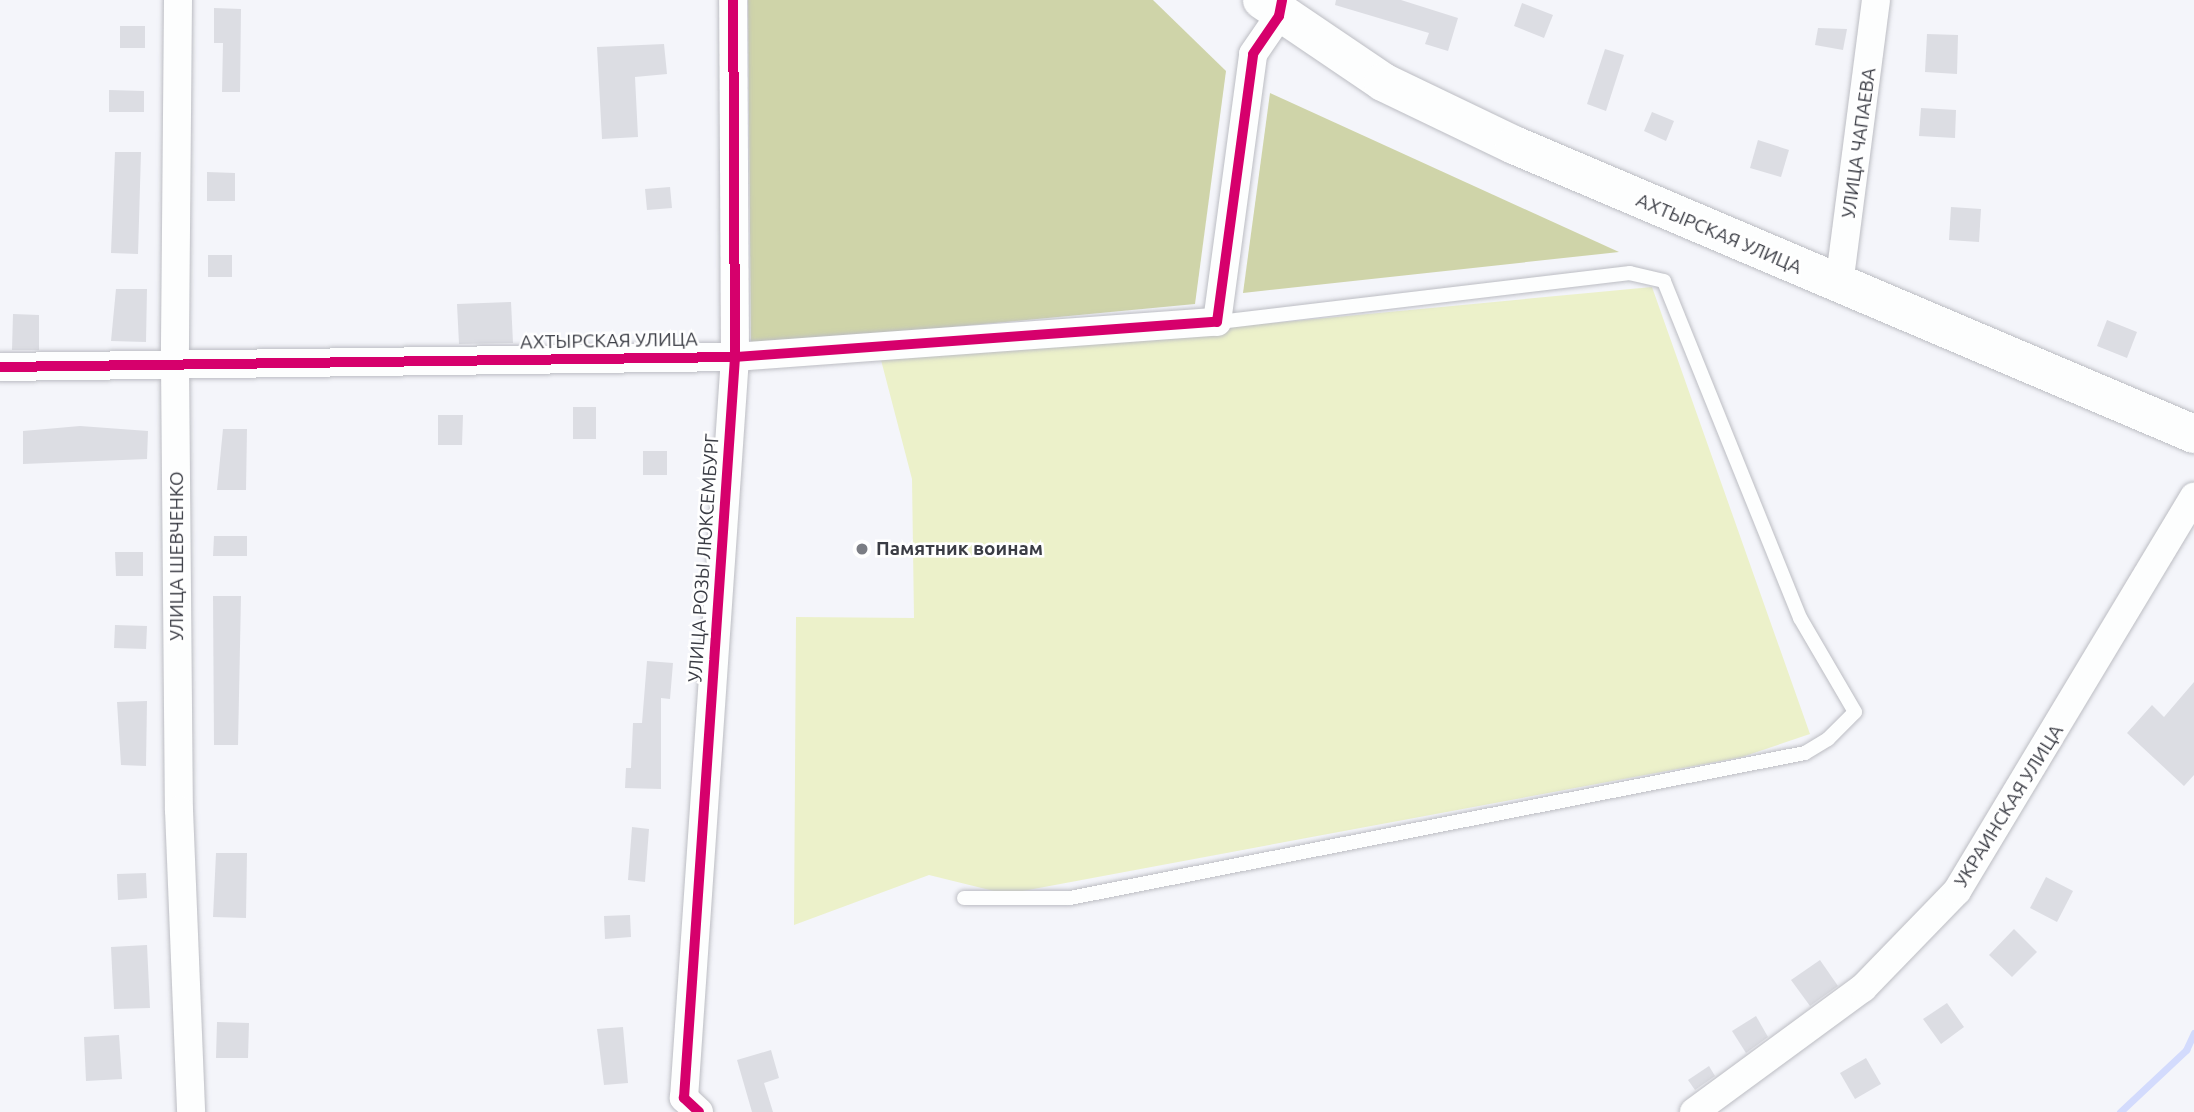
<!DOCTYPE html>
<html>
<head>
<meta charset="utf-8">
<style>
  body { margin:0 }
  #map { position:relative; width:2194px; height:1112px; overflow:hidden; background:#f4f5fa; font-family:Ubuntu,sans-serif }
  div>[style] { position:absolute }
  .green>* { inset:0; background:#ecf1ca }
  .forest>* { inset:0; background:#cfd4a9 }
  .stream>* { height:7px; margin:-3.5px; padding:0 3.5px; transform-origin:3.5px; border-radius:3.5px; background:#d3dbfd }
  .building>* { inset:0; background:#dcdde3 }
  .roads { filter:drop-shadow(0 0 2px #bcbdc3) drop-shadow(0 0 2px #bcbdc3) }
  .service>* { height:14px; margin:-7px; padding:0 7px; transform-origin:7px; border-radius:7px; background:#fdfefe }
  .minor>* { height:28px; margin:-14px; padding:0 14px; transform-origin:14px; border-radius:14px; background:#fdfefe }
  .trunk>* { height:38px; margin:-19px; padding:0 19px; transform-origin:19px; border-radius:19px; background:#fdfefe }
  .cycleway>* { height:10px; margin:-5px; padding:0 5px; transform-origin:5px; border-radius:5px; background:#d6006c }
  .dots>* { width:19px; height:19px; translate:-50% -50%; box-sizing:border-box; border:4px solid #fff; border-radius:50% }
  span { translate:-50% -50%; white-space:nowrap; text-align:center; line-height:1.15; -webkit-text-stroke:5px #fff; paint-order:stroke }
  .street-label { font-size:19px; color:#3a3c44 }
  .poi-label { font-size:19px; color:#3a3c44; font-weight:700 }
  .left { translate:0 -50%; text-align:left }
</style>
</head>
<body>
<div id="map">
  <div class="green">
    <i style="clip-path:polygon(1652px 287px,1810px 734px,1742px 757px,1006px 894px,929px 875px,794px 925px,796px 617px,914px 618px,912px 479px,881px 360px)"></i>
  </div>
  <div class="forest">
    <i style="clip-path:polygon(748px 0,1153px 0,1226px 71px,1195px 304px,751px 346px)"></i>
    <i style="clip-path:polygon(1270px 93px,1619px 252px,1243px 293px)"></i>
  </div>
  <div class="stream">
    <i style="left:2120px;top:1112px;width:91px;rotate:-43.2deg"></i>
    <i style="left:2186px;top:1050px;width:19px;rotate:-65deg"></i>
  </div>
  <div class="building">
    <i style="clip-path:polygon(1336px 0,1401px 0,1458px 18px,1448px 51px,1425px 44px,1429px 33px,1335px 5px)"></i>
    <i style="clip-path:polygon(1522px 3px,1553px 15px,1544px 38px,1514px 26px)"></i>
    <i style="clip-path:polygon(214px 8px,241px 9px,240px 92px,222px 92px,223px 43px,214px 43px)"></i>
    <i style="clip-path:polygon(120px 26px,145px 26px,145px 48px,120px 48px)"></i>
    <i style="clip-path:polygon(1818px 28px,1847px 29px,1843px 50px,1815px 45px)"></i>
    <i style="clip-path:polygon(1927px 34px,1958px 35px,1957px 74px,1925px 72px)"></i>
    <i style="clip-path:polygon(664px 44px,667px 74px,635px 77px,638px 137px,602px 139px,597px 47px)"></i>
    <i style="clip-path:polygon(1605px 49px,1624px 55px,1606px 111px,1587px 104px)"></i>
    <i style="clip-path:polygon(109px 90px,144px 91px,144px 112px,109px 112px)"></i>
    <i style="clip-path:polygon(1921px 108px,1956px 110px,1955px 138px,1919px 136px)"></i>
    <i style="clip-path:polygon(1652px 112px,1674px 121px,1666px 141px,1644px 131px)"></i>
    <i style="clip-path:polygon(1758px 140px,1789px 150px,1781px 177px,1750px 168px)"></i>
    <i style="clip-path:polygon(115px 152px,141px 152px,138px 254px,111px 253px)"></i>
    <i style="clip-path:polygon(207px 172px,235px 173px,235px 201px,207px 201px)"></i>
    <i style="clip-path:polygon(670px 187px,672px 208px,647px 210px,645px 189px)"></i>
    <i style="clip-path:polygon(1951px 207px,1981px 209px,1979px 242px,1949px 240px)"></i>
    <i style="clip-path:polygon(208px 255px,232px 255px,232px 277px,208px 277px)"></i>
    <i style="clip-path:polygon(116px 289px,147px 289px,146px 342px,111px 341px)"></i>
    <i style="clip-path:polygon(511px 302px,513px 343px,459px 344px,457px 304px)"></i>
    <i style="clip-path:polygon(13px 314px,39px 315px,39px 350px,12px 350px)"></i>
    <i style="clip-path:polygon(2107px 320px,2137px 332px,2127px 358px,2097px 346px)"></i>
    <i style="clip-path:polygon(573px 407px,596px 407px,596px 439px,573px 439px)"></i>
    <i style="clip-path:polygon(438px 415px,463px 415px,462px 445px,438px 445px)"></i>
    <i style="clip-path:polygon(80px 426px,148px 431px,147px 459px,23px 464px,23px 431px)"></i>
    <i style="clip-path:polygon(223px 429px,247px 429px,246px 490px,217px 490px)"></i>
    <i style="clip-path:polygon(643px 451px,667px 451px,667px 475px,643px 475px)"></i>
    <i style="clip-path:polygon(214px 536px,247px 536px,247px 556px,213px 556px)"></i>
    <i style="clip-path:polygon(115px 552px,143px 552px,143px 576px,116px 576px)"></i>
    <i style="clip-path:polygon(213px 596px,241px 596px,238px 745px,214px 745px)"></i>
    <i style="clip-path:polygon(115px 625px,147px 626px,146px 649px,114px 648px)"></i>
    <i style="clip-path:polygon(647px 661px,673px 663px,670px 699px,661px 698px,661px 789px,625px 788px,626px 768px,631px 768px,633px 723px,642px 723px)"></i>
    <i style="clip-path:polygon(2194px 682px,2194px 775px,2184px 786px,2127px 733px,2152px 705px,2164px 717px)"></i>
    <i style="clip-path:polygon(147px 701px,146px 766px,121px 765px,117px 702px)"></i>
    <i style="clip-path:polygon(632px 827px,649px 829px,645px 882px,628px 880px)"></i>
    <i style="clip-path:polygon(216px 853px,247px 853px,246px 918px,213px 917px)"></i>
    <i style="clip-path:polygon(146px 873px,147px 898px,118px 900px,117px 874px)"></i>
    <i style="clip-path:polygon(2046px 877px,2073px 891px,2057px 922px,2030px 908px)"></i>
    <i style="clip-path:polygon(630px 915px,631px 937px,605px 939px,604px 916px)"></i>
    <i style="clip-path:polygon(2014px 929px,2037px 952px,2012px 977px,1989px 955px)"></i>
    <i style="clip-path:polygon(147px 945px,150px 1008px,114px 1009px,111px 947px)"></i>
    <i style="clip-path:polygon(1820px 960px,1838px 986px,1810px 1006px,1791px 980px)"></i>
    <i style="clip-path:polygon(1947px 1003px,1964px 1027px,1941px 1044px,1923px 1019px)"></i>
    <i style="clip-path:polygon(1756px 1016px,1768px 1037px,1746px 1053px,1732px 1031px)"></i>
    <i style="clip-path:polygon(217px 1022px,249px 1023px,248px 1058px,216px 1058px)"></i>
    <i style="clip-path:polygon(623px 1027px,628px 1083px,604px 1085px,597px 1029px)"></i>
    <i style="clip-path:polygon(119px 1035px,122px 1079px,86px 1081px,84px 1037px)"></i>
    <i style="clip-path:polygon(771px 1050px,779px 1078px,764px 1083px,773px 1112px,752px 1112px,737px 1060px)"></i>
    <i style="clip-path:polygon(1866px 1058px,1881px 1084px,1855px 1099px,1840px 1073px)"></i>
    <i style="clip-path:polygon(1709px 1066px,1715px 1076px,1695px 1090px,1688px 1080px)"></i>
  </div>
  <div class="roads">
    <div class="service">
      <i style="left:964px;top:898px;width:106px"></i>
      <i style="left:1070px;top:898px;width:749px;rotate:-11.16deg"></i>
      <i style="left:1805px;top:753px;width:27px;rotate:-31deg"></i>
      <i style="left:1828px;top:739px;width:38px;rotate:-45deg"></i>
      <i style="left:1855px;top:712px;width:109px;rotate:-120.3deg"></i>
      <i style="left:1800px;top:618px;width:363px;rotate:-112deg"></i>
      <i style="left:1664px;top:281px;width:35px;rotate:-167deg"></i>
      <i style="left:1630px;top:273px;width:416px;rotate:173.2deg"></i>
    </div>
    <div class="minor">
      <i style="left:178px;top:0;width:364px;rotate:90.5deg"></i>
      <i style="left:175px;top:364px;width:446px;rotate:89.5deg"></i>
      <i style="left:179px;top:810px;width:302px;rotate:87.7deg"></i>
      <i style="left:1839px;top:285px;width:287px;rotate:-82.6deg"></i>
      <i style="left:0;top:367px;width:735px;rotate:-0.78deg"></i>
      <i style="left:735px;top:357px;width:483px;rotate:-4.2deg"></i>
      <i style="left:1217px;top:322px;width:270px;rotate:-82.3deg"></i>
      <i style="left:1253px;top:54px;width:46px;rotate:-55.6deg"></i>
      <i style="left:1279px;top:16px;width:16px;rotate:-79deg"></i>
      <i style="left:699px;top:1112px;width:21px;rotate:-137deg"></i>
      <i style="left:684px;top:1098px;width:743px;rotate:-86.06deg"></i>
      <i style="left:735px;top:357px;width:357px;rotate:-90.3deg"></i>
      <i style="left:1694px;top:1112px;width:210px;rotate:-36.3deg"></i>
      <i style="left:1863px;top:988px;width:135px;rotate:-45.9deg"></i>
      <i style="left:1957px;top:891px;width:460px;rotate:-59deg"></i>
    </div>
    <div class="trunk">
      <i style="left:1262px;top:0;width:146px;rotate:34.1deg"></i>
      <i style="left:1383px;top:82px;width:145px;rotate:25.7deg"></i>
      <i style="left:1514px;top:145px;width:739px;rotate:23.03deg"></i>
    </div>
  </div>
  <div class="cycleway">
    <i style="left:0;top:367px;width:735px;rotate:-0.78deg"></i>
    <i style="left:735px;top:357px;width:483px;rotate:-4.2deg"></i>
    <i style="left:1217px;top:322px;width:270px;rotate:-82.3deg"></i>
    <i style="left:1253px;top:54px;width:46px;rotate:-55.6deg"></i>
    <i style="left:1279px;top:16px;width:16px;rotate:-79deg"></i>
    <i style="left:699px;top:1112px;width:21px;rotate:-137deg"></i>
    <i style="left:684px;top:1098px;width:743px;rotate:-86.06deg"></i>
    <i style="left:735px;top:357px;width:357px;rotate:-90.3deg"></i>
  </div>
  <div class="dots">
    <i style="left:862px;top:549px;background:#7b7d84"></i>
  </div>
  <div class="street-label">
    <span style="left:1859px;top:143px;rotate:-82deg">УЛИЦА ЧАПАЕВА</span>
    <span style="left:1719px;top:234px;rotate:23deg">АХТЫРСКАЯ УЛИЦА</span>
    <span style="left:609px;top:341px;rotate:-1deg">АХТЫРСКАЯ УЛИЦА</span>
    <span style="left:177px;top:556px;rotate:-90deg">УЛИЦА ШЕВЧЕНКО</span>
    <span style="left:704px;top:558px;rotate:-86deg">УЛИЦА РОЗЫ ЛЮКСЕМБУРГ</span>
    <span style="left:2009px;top:806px;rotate:-58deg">УКРАИНСКАЯ УЛИЦА</span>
  </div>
  <div class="poi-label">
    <span class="left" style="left:876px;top:549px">Памятник воинам</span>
  </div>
</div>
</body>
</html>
